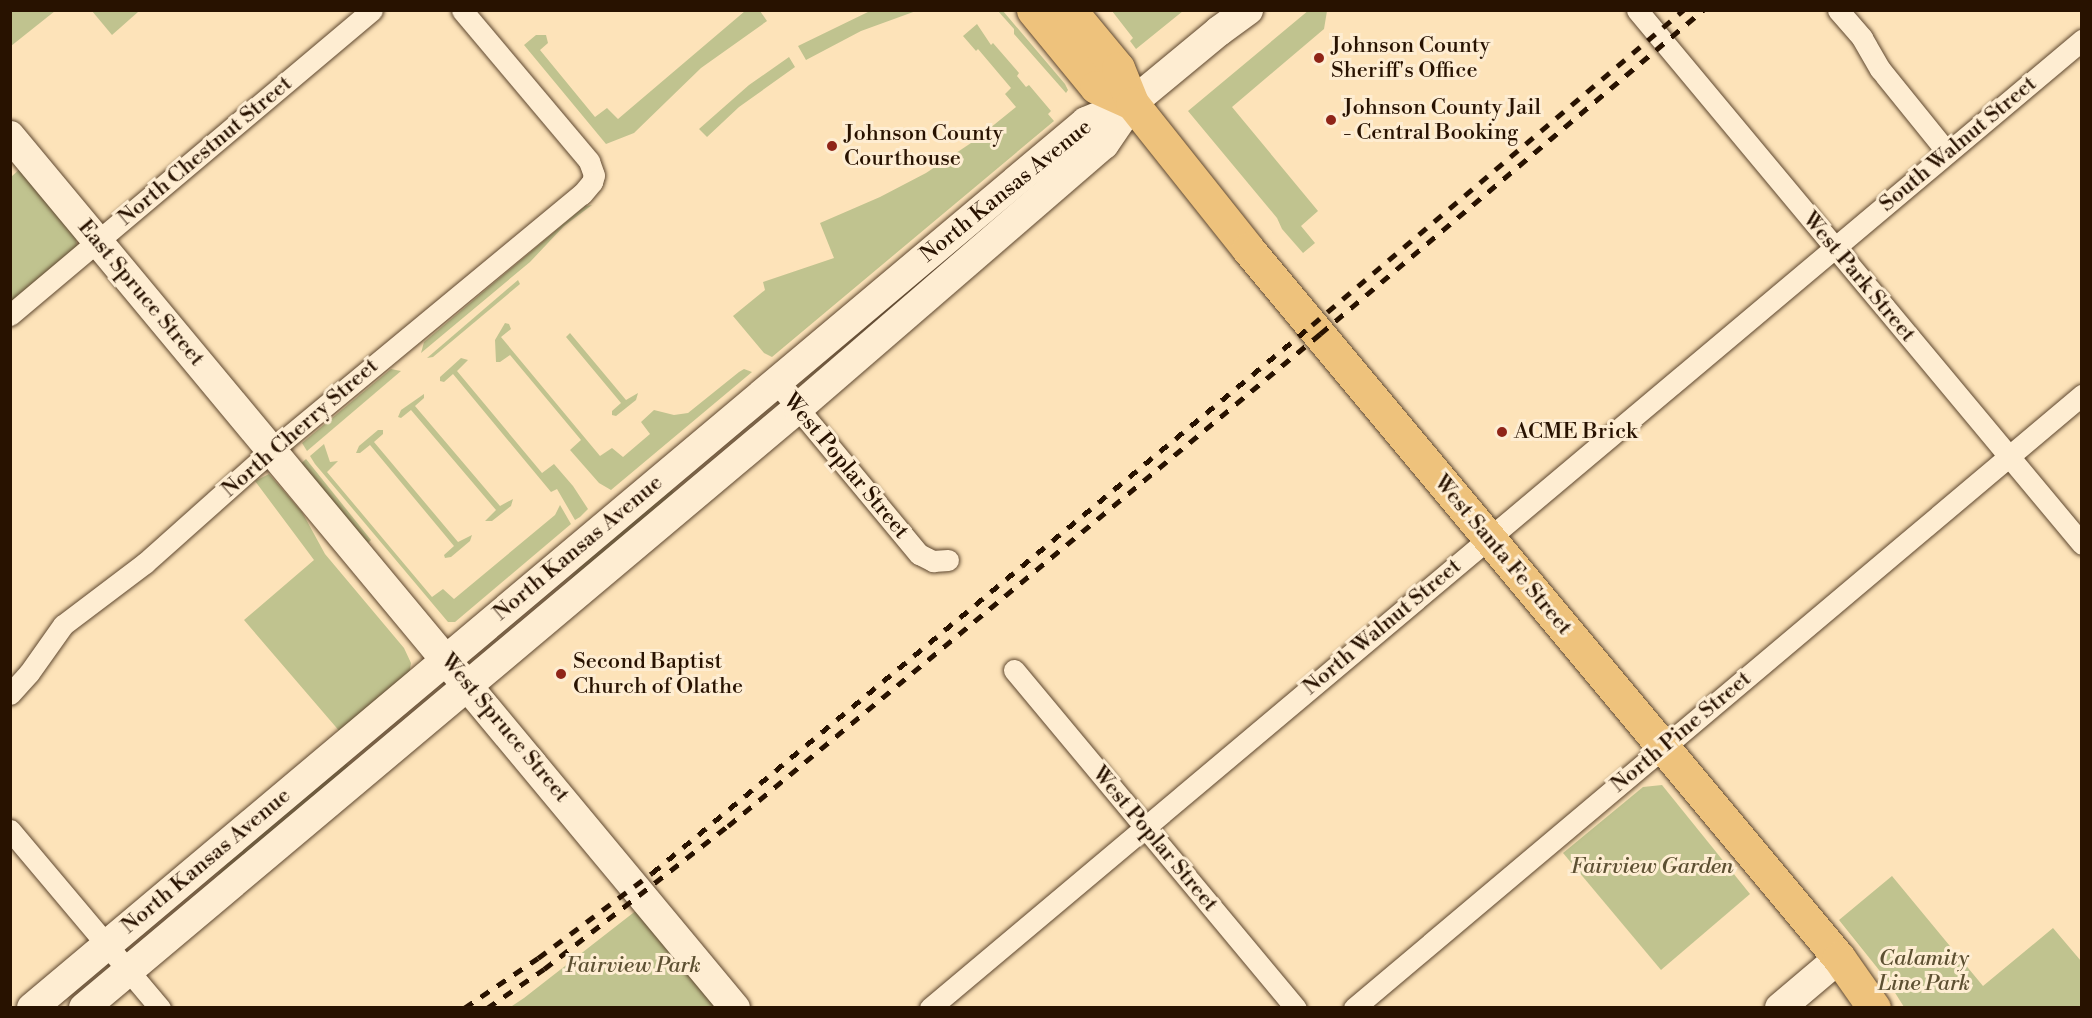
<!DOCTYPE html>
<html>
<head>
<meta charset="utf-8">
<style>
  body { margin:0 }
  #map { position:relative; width:2092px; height:1018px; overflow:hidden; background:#fde3b9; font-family:"Libre Bodoni",serif }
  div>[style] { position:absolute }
  .green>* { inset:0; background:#c0c38f }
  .roads { filter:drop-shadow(0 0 2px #5d462e) drop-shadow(0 0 2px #5d462e) }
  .street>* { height:21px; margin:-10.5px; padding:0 10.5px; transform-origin:10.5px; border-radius:10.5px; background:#feedd2 }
  .secondary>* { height:30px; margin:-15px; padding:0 15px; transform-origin:15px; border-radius:15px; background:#feedd2 }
  .primary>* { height:33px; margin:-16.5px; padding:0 16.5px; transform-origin:16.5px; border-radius:16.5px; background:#eec27c }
  .rail>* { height:4.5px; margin-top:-2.25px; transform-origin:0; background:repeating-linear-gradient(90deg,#281200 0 10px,transparent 0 20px) }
  .dots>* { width:16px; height:16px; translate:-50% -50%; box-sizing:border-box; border:3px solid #feedd2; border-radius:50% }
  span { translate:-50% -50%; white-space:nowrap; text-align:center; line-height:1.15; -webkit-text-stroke:6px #feedd2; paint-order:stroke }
  .poi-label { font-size:22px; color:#281200 }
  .left { translate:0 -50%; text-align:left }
  .street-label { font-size:22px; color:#281200 }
  .park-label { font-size:22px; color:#5d5032; font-style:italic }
  .frame { position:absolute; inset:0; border:12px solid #281200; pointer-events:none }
</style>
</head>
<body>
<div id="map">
  <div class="green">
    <i style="clip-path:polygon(11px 10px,55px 10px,55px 11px,11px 46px)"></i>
    <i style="clip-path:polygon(1309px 10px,1327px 11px,1324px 29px,1232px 107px,1318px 211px,1301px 226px,1315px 243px,1303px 253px,1282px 229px,1277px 218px,1188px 111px)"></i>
    <i style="clip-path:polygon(137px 11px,138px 12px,112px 35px,92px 11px)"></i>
    <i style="clip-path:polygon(745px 11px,760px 11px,767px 21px,701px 68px,634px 133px,606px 144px,524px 45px,536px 35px,546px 35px,548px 43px,540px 50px,595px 117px,607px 108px,618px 119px)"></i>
    <i style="clip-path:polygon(870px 11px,916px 11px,861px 31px,806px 60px,798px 46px)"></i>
    <i style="clip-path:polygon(998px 11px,1003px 11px,1065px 84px,1068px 90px,1066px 93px,1014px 34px,1014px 29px)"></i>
    <i style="clip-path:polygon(1112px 11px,1183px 11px,1136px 49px,1130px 41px,1133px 38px)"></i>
    <i style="clip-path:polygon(977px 24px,991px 45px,993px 43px,1019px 73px,1017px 76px,1026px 87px,1029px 85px,1051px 111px,1048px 114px,1054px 121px,772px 357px,764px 353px,733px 316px,765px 290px,763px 282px,834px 258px,820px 223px,880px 197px,926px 173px,974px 141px,1016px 107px,1005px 94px,1011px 88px,978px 49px,976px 51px,963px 36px)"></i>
    <i style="clip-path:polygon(789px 57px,795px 67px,739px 107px,707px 137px,699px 129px,749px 85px)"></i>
    <i style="clip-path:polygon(22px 167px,75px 232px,77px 246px,11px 303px,11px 177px)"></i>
    <i style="clip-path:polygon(592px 205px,564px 226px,530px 262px,421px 353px,424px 342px,585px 206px)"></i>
    <i style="clip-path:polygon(518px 280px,520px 284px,433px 357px,427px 358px)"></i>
    <i style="clip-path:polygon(505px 323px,509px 324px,511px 329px,501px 337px,600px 456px,612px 448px,623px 457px,650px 434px,641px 422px,654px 410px,674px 415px,688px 413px,739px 372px,744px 369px,752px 372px,611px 490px,599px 483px,570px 450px,581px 440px,510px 355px,500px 362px,496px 362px,495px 340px)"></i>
    <i style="clip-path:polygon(570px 333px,626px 400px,638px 393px,636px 400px,616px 416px,612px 415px,612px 411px,621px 403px,566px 337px)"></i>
    <i style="clip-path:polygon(461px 358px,468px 360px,457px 371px,542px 473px,554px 464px,573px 486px,588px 509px,580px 517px,575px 520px,557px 489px,551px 492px,453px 374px,444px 382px,440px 381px,440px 377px)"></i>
    <i style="clip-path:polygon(391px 369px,401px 371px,307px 451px,302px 443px)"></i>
    <i style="clip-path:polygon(424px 394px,424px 398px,415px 406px,500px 506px,513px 499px,511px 506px,492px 521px,485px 521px,496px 510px,411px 410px,401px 418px,398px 417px,401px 410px)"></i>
    <i style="clip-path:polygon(378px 430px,383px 430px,383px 434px,374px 442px,458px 542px,472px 535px,470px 541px,451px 557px,445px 558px,444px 555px,454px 546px,370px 445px,360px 453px,356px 453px,359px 446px)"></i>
    <i style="clip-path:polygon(324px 444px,330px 462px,338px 461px,327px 472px,432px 597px,443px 589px,454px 599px,555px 515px,560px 505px,571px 524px,455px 622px,448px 622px,315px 464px,310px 456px)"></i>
    <i style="clip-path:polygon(306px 459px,371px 540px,368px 543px,297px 467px)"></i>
    <i style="clip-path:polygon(269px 474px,302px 512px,325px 554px,404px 648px,411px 663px,409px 675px,341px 733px,244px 620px,314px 560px,255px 481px)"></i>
    <i style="clip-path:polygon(670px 488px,675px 494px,575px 585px,570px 579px,583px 563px)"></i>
    <i style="clip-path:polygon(345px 762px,350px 768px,224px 880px,218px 874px,234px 856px)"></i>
    <i style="clip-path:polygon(1662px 785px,1750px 894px,1661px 970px,1563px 853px,1643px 787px)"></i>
    <i style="clip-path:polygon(1892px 876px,1983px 986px,2053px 928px,2081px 961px,2081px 1007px,1904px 1007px,1887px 980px,1839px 920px)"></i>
    <i style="clip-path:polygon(642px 906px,715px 1008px,509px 1008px,524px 998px)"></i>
  </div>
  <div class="roads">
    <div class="street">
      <i style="left:1637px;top:10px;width:695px;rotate:50.19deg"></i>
      <i style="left:1838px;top:10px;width:37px;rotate:49deg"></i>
      <i style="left:1862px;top:38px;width:36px;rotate:60deg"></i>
      <i style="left:1880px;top:69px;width:107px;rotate:51.1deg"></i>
      <i style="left:10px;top:315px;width:473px;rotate:-40.1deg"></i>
      <i style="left:776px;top:382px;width:224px;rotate:50.3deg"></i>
      <i style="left:919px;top:554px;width:16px;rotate:27deg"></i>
      <i style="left:933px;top:561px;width:15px;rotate:-4deg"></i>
      <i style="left:1014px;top:670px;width:440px;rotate:50.2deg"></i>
      <i style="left:10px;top:694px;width:28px;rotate:-48deg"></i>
      <i style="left:29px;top:673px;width:59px;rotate:-54.7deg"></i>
      <i style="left:63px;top:625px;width:103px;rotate:-37.1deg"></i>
      <i style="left:145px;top:563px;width:170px;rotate:-41.7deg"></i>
      <i style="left:272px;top:450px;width:402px;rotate:-39.6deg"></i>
      <i style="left:582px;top:194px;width:16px;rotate:-50deg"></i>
      <i style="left:592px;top:182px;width:7px;rotate:-74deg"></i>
      <i style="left:594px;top:175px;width:15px;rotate:-110deg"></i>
      <i style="left:589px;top:161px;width:197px;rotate:-130.1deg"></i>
      <i style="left:10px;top:830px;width:233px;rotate:49.9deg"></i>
      <i style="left:930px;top:1008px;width:1505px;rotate:-40.04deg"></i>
      <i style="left:1354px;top:1008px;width:952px;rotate:-40.1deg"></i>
    </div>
    <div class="secondary">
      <i style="left:10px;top:136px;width:1134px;rotate:50.26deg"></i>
      <i style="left:32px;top:1008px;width:1377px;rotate:-40.05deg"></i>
      <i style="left:1086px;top:122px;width:50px;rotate:-22.4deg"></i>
      <i style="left:84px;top:1008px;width:933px;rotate:-40.04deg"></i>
      <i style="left:798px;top:408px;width:404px;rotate:-40.8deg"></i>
      <i style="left:1104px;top:144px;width:50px;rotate:-55.7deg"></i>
      <i style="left:1132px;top:103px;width:113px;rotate:-39.6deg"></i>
      <i style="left:1219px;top:31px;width:36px;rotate:-36deg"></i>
      <i style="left:1780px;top:1008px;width:77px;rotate:-40.3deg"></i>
    </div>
    <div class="primary">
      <i style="left:1033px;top:10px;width:99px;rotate:50.7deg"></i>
      <i style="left:1096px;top:87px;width:39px;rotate:24deg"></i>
      <i style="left:1070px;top:10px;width:75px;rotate:50.4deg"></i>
      <i style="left:1118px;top:68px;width:38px;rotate:68deg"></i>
      <i style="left:1132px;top:103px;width:186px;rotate:51.5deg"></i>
      <i style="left:1248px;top:249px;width:923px;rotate:50.19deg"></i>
      <i style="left:1839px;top:958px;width:61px;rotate:55deg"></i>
    </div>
  </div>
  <div class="rail">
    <i style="left:464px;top:1008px;width:89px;rotate:-34deg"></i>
    <i style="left:538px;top:958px;width:142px;rotate:-36.7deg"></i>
    <i style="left:652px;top:873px;width:858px;rotate:-39.7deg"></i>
    <i style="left:1312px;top:325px;width:487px;rotate:-40.3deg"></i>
    <i style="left:487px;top:1008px;width:69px;rotate:-34.4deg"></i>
    <i style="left:544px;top:969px;width:233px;rotate:-37.9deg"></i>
    <i style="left:728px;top:826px;width:770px;rotate:-39.73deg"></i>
    <i style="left:1320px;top:334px;width:502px;rotate:-40.23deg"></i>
  </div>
  <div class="dots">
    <i style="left:1319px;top:58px;background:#8f2418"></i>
    <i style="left:1331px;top:120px;background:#8f2418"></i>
    <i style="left:832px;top:146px;background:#8f2418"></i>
    <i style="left:1502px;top:432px;background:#8f2418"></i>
    <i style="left:561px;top:674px;background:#8f2418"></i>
  </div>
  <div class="poi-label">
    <span class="left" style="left:1331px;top:58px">Johnson County<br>Sheriff's Office</span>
    <span class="left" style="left:1343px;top:120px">Johnson County Jail<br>- Central Booking</span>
    <span class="left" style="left:844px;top:146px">Johnson County<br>Courthouse</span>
    <span class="left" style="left:1514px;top:432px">ACME Brick</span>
    <span class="left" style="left:573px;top:674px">Second Baptist<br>Church of Olathe</span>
  </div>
  <div class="street-label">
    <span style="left:1958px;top:144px;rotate:-40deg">South Walnut Street</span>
    <span style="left:205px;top:151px;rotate:-40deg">North Chestnut Street</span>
    <span style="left:1006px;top:191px;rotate:-39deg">North Kansas Avenue</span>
    <span style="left:1859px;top:277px;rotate:50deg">West Park Street</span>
    <span style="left:141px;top:293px;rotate:50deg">East Spruce Street</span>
    <span style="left:300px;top:428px;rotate:-41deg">North Cherry Street</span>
    <span style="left:846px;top:466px;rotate:50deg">West Poplar Street</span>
    <span style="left:578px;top:548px;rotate:-40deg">North Kansas Avenue</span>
    <span style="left:1503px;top:555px;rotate:50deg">West Santa Fe Street</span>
    <span style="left:1382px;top:627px;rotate:-40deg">North Walnut Street</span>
    <span style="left:505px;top:728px;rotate:50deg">West Spruce Street</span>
    <span style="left:1681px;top:732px;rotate:-40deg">North Pine Street</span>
    <span style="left:1155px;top:839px;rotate:50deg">West Poplar Street</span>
    <span style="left:206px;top:861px;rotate:-40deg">North Kansas Avenue</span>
  </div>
  <div class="park-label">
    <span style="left:1652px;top:867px">Fairview Garden</span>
    <span style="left:1924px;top:971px">Calamity<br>Line Park</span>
    <span style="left:633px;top:966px">Fairview Park</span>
  </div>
  <div class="frame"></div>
</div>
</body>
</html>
